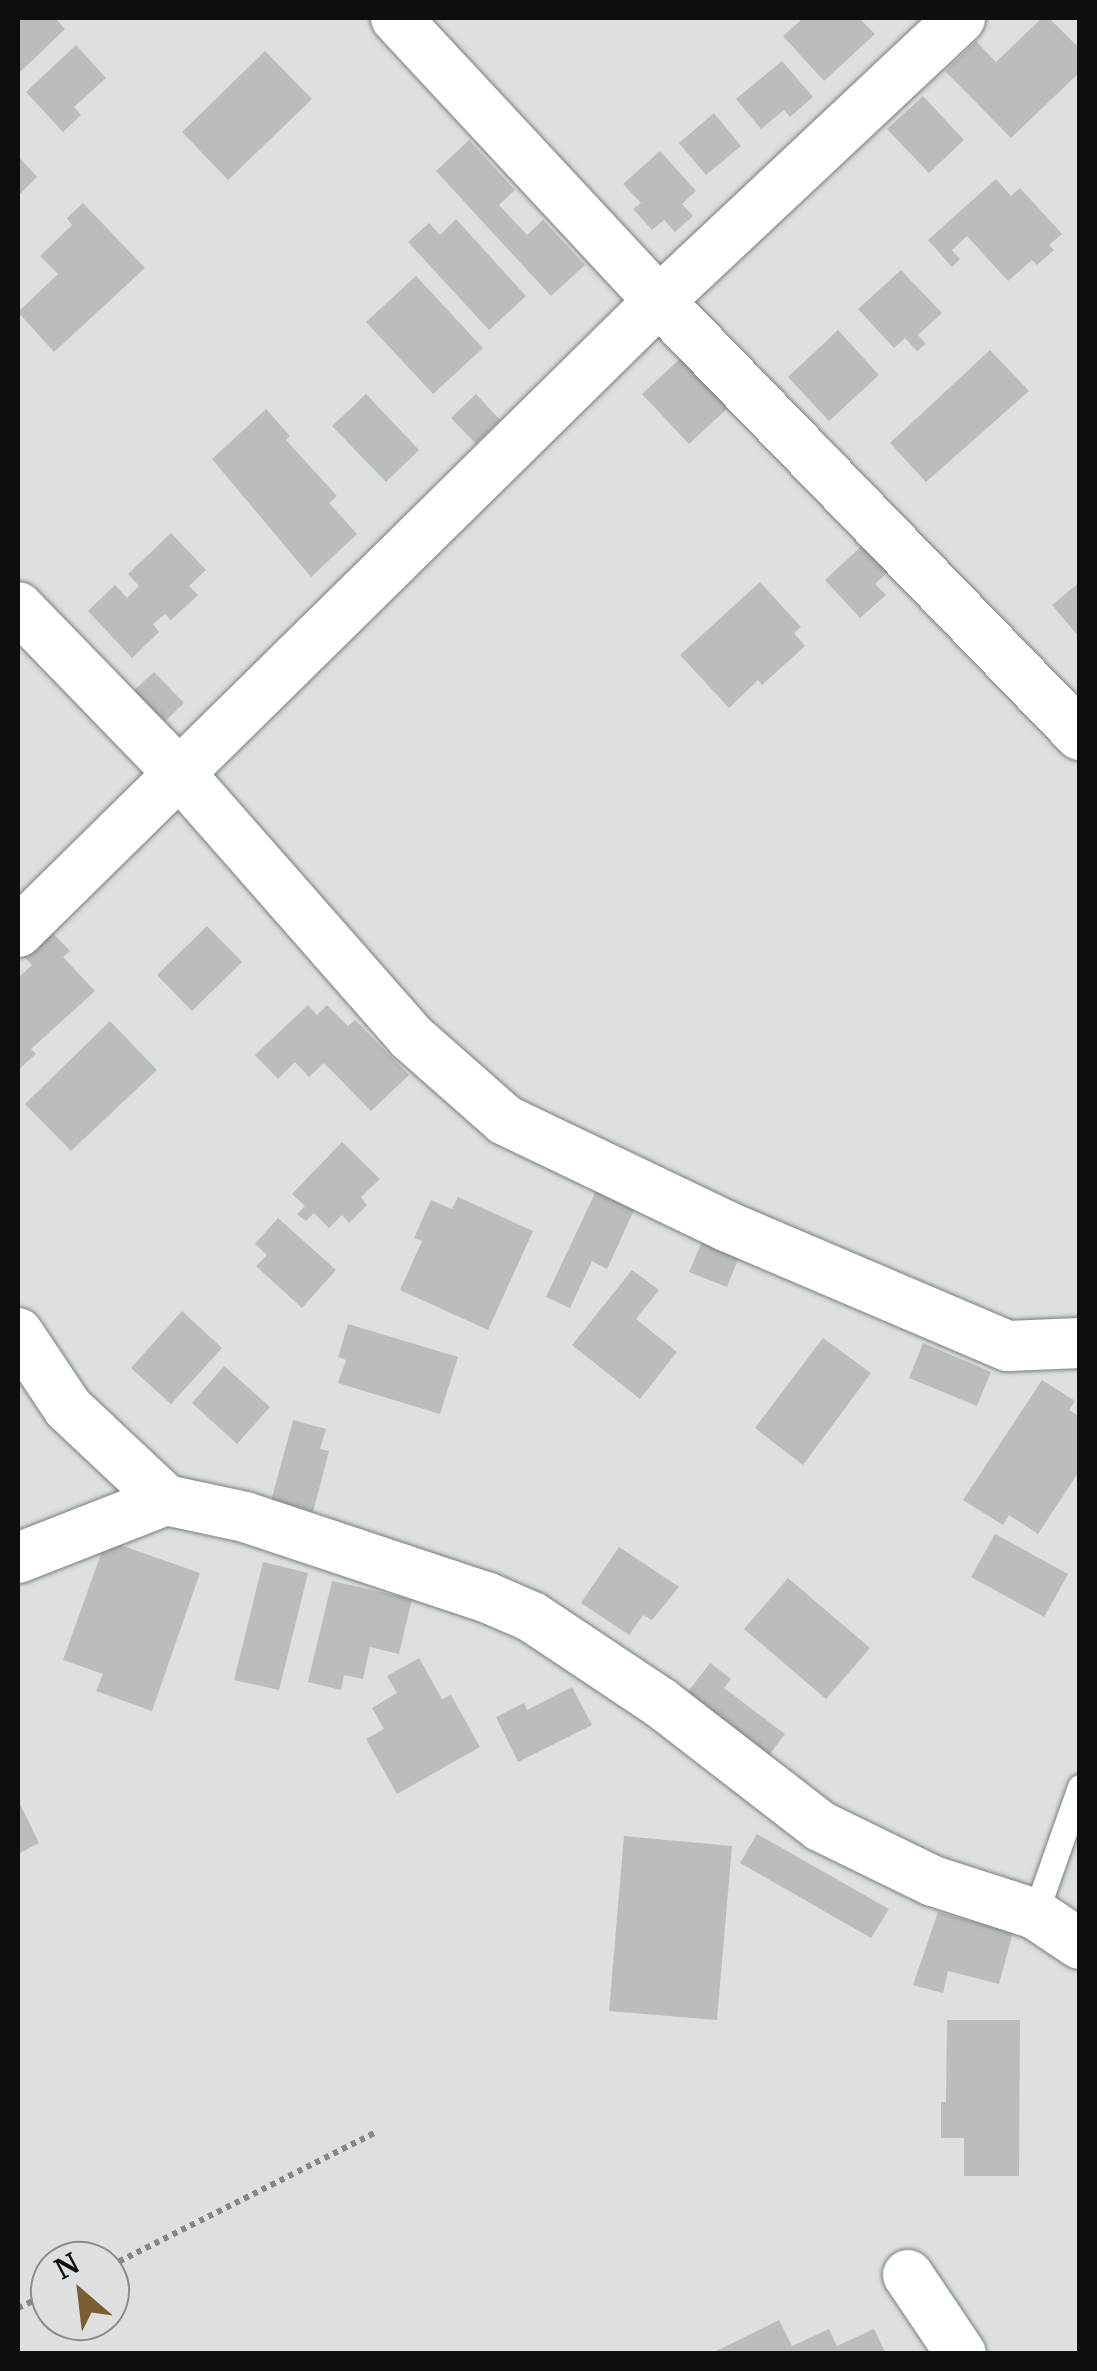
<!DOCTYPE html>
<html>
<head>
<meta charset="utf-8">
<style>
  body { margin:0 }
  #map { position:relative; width:1097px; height:2371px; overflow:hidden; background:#dce0e1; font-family:Merriweather,serif }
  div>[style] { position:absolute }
  .building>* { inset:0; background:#babdbd }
  .path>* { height:6px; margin-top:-3px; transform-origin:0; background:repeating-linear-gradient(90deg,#848687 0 5px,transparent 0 10px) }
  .roads { filter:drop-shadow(0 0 2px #7a7d7e) drop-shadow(0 0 2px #7a7d7e) }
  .lane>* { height:25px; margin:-12.5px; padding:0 12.5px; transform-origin:12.5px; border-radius:12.5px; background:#fff }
  .street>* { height:50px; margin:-25px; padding:0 25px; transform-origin:25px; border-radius:25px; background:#fff }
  span { translate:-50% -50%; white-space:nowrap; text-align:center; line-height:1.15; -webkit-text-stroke:9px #dce0e1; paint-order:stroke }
  .frame { position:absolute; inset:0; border:20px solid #0d0e0f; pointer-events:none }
  .north { position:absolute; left:30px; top:2241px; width:100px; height:100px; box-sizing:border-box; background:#dce0e1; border:2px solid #898c8d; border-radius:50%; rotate:332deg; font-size:28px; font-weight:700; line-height:40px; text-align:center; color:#0d0e0f }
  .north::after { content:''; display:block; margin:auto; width:35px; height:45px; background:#7c5d32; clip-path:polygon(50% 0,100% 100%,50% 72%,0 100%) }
</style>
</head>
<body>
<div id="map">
  <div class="building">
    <i style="clip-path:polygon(18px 18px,55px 18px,65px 29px,18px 74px)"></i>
    <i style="clip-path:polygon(803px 18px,859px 18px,875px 34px,824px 81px,783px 36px)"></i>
    <i style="clip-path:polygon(1042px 18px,1049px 18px,1080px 49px,1080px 72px,1011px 138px,945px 71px,976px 41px,996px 62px)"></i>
    <i style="clip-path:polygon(76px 45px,106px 78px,74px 107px,81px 115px,63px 132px,26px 92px)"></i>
    <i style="clip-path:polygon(265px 51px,312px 99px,228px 180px,182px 132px)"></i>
    <i style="clip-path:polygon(782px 61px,813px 97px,790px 117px,784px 110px,761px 129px,736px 99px)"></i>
    <i style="clip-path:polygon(923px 96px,964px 140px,929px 173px,887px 129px)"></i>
    <i style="clip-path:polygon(714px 113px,741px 146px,706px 175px,679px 143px)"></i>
    <i style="clip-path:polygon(469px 140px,515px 190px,499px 205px,527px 235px,543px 220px,585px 265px,551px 296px,436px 171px)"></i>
    <i style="clip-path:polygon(660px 151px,696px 191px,682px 204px,693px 216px,675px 232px,664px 220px,652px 230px,633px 209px,641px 203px,623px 184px)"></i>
    <i style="clip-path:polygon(18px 156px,37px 177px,18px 196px)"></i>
    <i style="clip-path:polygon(996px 179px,1011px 196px,1020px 188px,1062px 234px,1049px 245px,1054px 250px,1037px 265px,1032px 260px,1008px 281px,967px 236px,952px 250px,960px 259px,952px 267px,928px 240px)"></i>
    <i style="clip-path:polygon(83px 203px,145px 268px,54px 352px,18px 312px,58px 274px,40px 256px,72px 225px,67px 218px)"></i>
    <i style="clip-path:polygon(456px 219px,526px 296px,489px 330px,408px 242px,429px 223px,440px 235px)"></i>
    <i style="clip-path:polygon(901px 270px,942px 313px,918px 335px,926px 344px,917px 351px,905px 338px,894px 348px,858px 309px)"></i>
    <i style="clip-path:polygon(416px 276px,483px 348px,433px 394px,366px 322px)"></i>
    <i style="clip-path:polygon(838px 330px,879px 375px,829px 421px,788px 377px)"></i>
    <i style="clip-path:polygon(990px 350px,1029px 391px,926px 482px,890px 443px)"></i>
    <i style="clip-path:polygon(683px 356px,730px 406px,689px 444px,642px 394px)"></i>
    <i style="clip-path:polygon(366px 394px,419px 450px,386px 482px,332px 426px)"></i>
    <i style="clip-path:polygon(476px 394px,500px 420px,476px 444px,451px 418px)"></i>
    <i style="clip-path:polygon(266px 409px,290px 436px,286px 440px,337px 496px,329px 503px,357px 534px,311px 577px,212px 459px)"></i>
    <i style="clip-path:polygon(171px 533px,206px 570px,189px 586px,198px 595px,171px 620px,165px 614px,153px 624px,159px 632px,132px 658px,88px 611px,115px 585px,127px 598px,139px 586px,128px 574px)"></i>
    <i style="clip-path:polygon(866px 542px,891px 569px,875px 584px,886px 595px,860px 618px,825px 580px)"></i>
    <i style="clip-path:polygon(760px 582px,801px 627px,794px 633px,805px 646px,762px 685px,758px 680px,729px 708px,680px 655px)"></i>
    <i style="clip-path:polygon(1080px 582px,1080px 638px,1052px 605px)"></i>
    <i style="clip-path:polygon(154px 672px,184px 703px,159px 727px,129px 695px)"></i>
    <i style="clip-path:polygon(46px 926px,70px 951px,63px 957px,95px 991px,31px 1049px,36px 1054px,18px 1070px,18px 978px,32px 965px,19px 951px)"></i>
    <i style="clip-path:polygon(207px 926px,242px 962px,192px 1011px,157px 975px)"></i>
    <i style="clip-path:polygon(308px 1005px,317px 1015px,327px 1005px,348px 1026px,355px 1020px,409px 1075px,371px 1111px,324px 1063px,309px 1077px,295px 1062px,278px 1079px,255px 1055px)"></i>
    <i style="clip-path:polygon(110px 1021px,157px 1070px,71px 1151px,25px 1104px)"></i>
    <i style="clip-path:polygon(342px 1142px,380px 1179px,361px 1197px,367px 1205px,349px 1223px,342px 1215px,329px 1228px,314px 1213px,306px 1221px,297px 1214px,305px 1206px,292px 1194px)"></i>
    <i style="clip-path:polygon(596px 1191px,635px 1208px,607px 1269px,592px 1261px,570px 1308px,546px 1297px)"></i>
    <i style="clip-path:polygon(458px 1197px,533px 1231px,488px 1330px,400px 1290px,422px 1241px,414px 1238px,431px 1200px,452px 1209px)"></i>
    <i style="clip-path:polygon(278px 1218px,336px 1270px,302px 1308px,256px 1266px,267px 1255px,255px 1244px)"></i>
    <i style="clip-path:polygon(704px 1237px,741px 1252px,727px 1287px,689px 1272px)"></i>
    <i style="clip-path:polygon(632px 1270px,659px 1290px,636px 1319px,677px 1352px,640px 1399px,572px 1345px)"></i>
    <i style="clip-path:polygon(182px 1311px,222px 1348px,171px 1404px,131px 1368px)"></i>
    <i style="clip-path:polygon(348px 1324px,458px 1357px,440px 1414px,338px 1383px,346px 1360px,338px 1357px)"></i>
    <i style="clip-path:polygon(823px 1338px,871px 1373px,803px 1465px,755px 1428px)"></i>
    <i style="clip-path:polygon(923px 1343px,991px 1372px,977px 1406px,909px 1378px)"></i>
    <i style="clip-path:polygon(224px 1366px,270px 1407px,237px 1444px,192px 1403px)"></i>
    <i style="clip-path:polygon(1042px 1380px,1075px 1401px,1069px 1410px,1080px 1417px,1080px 1470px,1038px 1534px,1009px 1515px,1003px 1525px,963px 1500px)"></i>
    <i style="clip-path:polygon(293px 1420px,326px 1429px,320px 1449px,329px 1451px,313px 1512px,271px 1501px)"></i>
    <i style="clip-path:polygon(995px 1534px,1068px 1574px,1044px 1617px,971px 1577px)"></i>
    <i style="clip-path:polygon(106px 1540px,200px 1573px,152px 1711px,96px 1691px,103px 1674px,63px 1660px)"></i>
    <i style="clip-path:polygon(619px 1547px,679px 1587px,652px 1620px,643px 1615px,629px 1635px,581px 1603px)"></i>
    <i style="clip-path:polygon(263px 1562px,308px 1573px,279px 1690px,234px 1680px)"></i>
    <i style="clip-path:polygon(788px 1578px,870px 1648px,826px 1699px,744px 1629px)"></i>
    <i style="clip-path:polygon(332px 1581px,412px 1599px,399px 1654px,370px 1647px,363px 1679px,344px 1675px,341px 1690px,308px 1682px)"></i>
    <i style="clip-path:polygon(419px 1658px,442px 1699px,451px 1695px,480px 1747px,397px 1794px,366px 1739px,384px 1729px,372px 1708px,397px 1693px,387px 1676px)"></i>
    <i style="clip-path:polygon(710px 1663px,731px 1679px,724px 1688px,785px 1734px,760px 1767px,677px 1706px)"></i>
    <i style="clip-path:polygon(572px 1687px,592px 1725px,518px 1762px,496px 1717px,524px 1703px,527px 1710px)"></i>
    <i style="clip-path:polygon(18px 1800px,39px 1843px,18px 1854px)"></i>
    <i style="clip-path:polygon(757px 1834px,889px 1909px,871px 1938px,740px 1863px)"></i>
    <i style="clip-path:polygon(624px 1836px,732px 1846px,717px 2020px,609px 2011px)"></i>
    <i style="clip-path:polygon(938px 1912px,1013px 1932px,999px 1984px,948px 1971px,943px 1993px,913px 1985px)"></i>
    <i style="clip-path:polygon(947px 2020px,1020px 2020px,1019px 2176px,964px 2176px,964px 2138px,941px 2138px,941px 2102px,946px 2102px)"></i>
    <i style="clip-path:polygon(779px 2320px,792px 2346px,829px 2329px,837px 2346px,874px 2329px,886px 2354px,710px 2354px)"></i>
  </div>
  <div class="path">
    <i style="left:110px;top:2266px;width:296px;rotate:-26.7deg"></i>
    <i style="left:18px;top:2308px;width:35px;rotate:-25deg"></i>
  </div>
  <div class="roads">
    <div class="lane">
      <i style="left:1035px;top:1914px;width:135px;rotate:-70.5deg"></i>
    </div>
    <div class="street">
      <i style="left:396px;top:18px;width:386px;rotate:47.1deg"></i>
      <i style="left:659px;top:301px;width:605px;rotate:45.87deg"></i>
      <i style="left:18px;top:607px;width:234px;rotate:45.9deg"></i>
      <i style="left:181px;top:775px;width:349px;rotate:48.7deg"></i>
      <i style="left:411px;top:1037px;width:125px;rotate:41.4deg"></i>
      <i style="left:505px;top:1120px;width:245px;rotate:25.6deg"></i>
      <i style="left:726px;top:1226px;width:306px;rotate:23.1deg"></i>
      <i style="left:1008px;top:1346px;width:72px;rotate:-2.4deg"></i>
      <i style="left:18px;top:932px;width:899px;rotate:-44.55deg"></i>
      <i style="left:659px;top:301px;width:413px;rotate:-43.2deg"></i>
      <i style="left:18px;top:1333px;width:90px;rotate:56.3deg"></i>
      <i style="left:68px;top:1408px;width:134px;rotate:43.2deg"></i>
      <i style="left:166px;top:1500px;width:81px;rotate:12.1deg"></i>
      <i style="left:245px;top:1517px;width:254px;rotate:18.4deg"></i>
      <i style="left:486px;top:1597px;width:50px;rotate:23.5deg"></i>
      <i style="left:532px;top:1617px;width:155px;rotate:33.7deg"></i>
      <i style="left:661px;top:1703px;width:201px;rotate:37.7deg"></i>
      <i style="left:820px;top:1826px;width:126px;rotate:26deg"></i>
      <i style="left:933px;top:1881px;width:107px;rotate:17.9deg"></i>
      <i style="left:1035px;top:1914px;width:54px;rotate:33.7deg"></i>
      <i style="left:18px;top:1558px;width:159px;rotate:-21.4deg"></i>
      <i style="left:908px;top:2275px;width:95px;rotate:56.1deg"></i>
    </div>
  </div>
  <div class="frame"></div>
  <div class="north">N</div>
</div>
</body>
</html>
